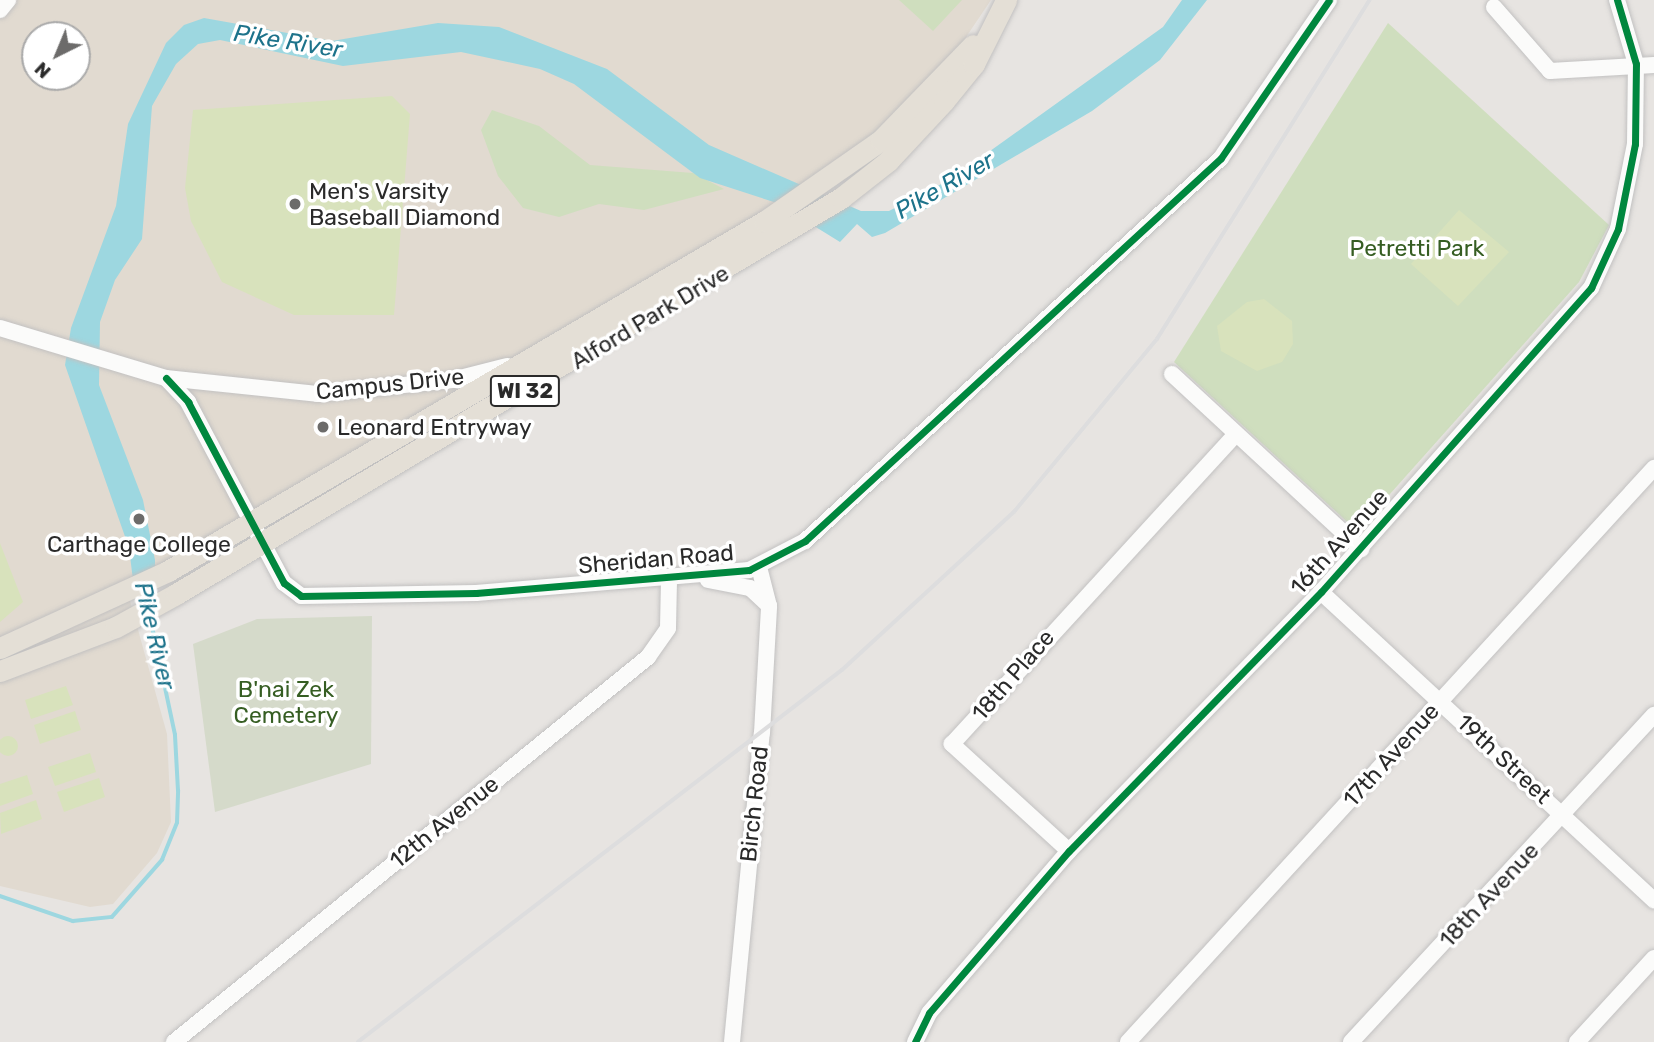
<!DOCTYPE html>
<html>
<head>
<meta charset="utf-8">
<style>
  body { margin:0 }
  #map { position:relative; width:1654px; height:1042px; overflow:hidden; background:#e7e4e1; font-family:Rubik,sans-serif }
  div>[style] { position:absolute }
  .education>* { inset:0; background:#e1dad0 }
  .green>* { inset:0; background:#cfdebe }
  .cemetery>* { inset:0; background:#d5daca }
  .pitch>* { inset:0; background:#d8e2bc }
  .round { border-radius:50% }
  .water>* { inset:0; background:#9dd7e0 }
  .stream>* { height:3.5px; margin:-1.75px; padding:0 1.75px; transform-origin:1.75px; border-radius:1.75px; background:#9dd7e0 }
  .roads { filter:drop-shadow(0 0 2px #c2c1c1) drop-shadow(0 0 2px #c2c1c1) }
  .minor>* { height:16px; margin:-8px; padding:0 8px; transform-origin:8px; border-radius:8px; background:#fbfbfa }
  .major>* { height:21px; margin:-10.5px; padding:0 10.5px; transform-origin:10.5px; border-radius:10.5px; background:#e4dfd6 }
  .rail>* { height:3.5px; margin:-1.75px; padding:0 1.75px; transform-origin:1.75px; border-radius:1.75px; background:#ddddde }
  .cycleway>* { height:7px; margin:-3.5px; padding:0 3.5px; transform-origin:3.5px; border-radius:3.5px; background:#00873e }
  .dots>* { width:19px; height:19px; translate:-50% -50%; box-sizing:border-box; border:4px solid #fff; border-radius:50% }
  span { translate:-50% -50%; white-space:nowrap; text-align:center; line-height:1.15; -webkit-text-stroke:7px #fff; paint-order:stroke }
  .shield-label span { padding:2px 5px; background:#fff; border:2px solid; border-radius:5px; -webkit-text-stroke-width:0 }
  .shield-label { font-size:21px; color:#2a2a2a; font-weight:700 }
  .poi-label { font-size:23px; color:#2a2a2a }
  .left { translate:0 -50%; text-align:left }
  .park-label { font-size:23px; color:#365e23 }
  .street-label { font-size:23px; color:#2a2a2a }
  .water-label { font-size:24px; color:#1d738b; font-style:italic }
  .north { position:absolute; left:21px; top:21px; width:70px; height:70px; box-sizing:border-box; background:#fff; border:2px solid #aaa; border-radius:50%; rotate:223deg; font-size:19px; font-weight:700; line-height:28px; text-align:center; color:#2a2a2a }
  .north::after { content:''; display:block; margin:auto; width:24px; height:32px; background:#6c6b6a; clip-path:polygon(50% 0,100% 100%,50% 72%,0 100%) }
</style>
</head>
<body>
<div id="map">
  <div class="education">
    <i style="clip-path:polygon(evenodd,0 0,991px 0,900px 135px,865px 167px,425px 436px,130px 601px,167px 734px,171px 822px,157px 853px,113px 904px,90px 907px,0 886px,0 0,35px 35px,77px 35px,77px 77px,35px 77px,35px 35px)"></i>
  </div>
  <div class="green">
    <i style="clip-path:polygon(899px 0,962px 0,933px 31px)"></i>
    <i style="clip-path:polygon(1388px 23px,1609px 225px,1579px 282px,1357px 531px,1174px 362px)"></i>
    <i style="clip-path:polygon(492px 110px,539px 126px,590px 165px,693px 173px,724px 189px,644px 210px,599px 204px,559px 217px,523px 208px,498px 176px,481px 130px)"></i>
  </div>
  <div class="cemetery">
    <i style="clip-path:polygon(372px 616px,371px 764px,215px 812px,193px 644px,257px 619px)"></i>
  </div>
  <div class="pitch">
    <i style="clip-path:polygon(392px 96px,410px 114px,394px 315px,294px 315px,222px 282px,191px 221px,185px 188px,193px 110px)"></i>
    <i style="clip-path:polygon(1459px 210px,1509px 252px,1458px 306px,1411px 264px)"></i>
    <i style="clip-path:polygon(1264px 299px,1292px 321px,1293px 344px,1282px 362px,1257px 371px,1221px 351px,1217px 326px,1247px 302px)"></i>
    <i style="clip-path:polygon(0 543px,23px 602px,0 622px)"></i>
    <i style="clip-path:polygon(66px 686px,73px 705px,31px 719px,25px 700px)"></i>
    <i style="clip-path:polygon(75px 711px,81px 730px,40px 744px,34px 725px)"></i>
    <i class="round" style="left:-2px;top:736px;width:20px;height:20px"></i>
    <i style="clip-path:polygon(90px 753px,96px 772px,55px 786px,48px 767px)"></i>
    <i style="clip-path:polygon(27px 775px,33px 794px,0 806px,0 784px)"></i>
    <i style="clip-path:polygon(99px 778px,105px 797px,64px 812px,57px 792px)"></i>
    <i style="clip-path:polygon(36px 800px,42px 819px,1px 834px,0 813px)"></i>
  </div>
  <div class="water">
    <i style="clip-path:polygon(1182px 0,1207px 0,1160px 60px,1092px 111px,885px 233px,872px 237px,857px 224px,840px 242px,777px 203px,700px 178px,574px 84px,540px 69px,461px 52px,343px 66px,220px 40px,198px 44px,176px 64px,152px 106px,142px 239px,115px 280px,100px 322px,99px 385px,143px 500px,155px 560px,155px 568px,133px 580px,129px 548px,65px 365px,71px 328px,116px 206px,128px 124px,166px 43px,184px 25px,204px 18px,332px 41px,438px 23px,499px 27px,607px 69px,709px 145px,861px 211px,889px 211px,951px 179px,1163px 27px)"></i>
  </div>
  <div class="stream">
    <i style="left:0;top:896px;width:77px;rotate:18.9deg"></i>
    <i style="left:73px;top:921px;width:39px;rotate:-6deg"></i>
    <i style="left:112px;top:917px;width:76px;rotate:-48.7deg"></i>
    <i style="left:162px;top:860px;width:40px;rotate:-68deg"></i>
    <i style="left:177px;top:823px;width:32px;rotate:-88deg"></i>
    <i style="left:178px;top:791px;width:56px;rotate:-93.1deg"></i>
    <i style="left:175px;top:735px;width:121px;rotate:-102deg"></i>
  </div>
  <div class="roads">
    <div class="minor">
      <i style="left:1494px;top:7px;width:85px;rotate:48.8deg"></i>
      <i style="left:1550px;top:71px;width:104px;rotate:-3.3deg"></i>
      <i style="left:0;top:10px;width:13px;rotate:-51deg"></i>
      <i style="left:0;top:328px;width:173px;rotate:16.8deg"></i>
      <i style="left:166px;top:378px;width:152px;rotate:6deg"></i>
      <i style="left:317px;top:394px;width:136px;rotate:-5.9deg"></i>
      <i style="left:452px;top:380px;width:57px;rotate:-14.3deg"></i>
      <i style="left:1172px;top:374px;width:258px;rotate:42.8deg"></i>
      <i style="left:166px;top:378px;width:33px;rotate:47deg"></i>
      <i style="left:188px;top:402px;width:205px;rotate:62.1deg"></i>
      <i style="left:284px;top:583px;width:21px;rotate:37deg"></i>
      <i style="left:301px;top:596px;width:175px;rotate:-1deg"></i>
      <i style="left:476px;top:593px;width:274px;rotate:-4.8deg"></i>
      <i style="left:749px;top:570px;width:63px;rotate:-27.4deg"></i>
      <i style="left:805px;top:541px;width:565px;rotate:-42.63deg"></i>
      <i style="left:1221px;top:158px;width:191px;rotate:-55.6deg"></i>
      <i style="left:708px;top:580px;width:43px;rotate:10.8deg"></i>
      <i style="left:750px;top:588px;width:26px;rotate:43deg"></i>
      <i style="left:1321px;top:592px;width:454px;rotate:42.8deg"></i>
      <i style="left:1069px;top:851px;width:159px;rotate:-137.6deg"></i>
      <i style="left:952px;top:744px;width:420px;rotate:-47.5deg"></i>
      <i style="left:174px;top:1042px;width:611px;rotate:-39.08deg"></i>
      <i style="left:648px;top:657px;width:35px;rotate:-55deg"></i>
      <i style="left:668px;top:628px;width:49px;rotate:-88.8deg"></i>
      <i style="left:732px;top:1042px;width:310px;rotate:-84.5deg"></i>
      <i style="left:762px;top:733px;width:127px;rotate:-86.8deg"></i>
      <i style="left:769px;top:606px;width:40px;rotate:-104.4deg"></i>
      <i style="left:915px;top:1042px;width:32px;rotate:-64deg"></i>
      <i style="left:929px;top:1013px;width:214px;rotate:-49.2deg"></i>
      <i style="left:1069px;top:851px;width:361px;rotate:-45.8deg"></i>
      <i style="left:1321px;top:592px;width:407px;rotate:-48.4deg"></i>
      <i style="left:1591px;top:288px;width:65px;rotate:-65.4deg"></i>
      <i style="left:1618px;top:229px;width:87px;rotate:-78.7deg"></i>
      <i style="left:1635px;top:144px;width:80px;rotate:-89.3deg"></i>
      <i style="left:1636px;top:64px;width:67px;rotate:-106.5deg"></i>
      <i style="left:1128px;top:1042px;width:779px;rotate:-47.5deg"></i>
      <i style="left:1351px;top:1042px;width:446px;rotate:-47.2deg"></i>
      <i style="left:1577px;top:1042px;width:114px;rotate:-47.5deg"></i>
    </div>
    <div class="major">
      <i style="left:0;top:648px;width:185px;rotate:-24.6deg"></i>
      <i style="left:168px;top:571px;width:692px;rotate:-30.38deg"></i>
      <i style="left:765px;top:221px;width:141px;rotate:-34.9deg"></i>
      <i style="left:881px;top:140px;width:132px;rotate:-45.9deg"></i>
      <i style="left:0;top:671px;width:124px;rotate:-20.8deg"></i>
      <i style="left:116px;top:627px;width:68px;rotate:-28.8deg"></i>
      <i style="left:176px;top:594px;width:774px;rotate:-30.77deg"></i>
      <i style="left:841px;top:198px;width:60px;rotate:-38.2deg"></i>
      <i style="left:888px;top:161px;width:82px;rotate:-47deg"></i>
      <i style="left:944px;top:101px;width:48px;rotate:-51deg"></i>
      <i style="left:974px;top:64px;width:72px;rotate:-63.4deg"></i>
    </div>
  </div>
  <div class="rail">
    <i style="left:358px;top:1042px;width:610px;rotate:-37.55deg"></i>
    <i style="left:842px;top:670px;width:234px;rotate:-42.6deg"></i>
    <i style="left:1014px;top:512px;width:224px;rotate:-50.4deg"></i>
    <i style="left:1157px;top:339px;width:400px;rotate:-57.9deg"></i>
  </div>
  <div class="cycleway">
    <i style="left:166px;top:378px;width:33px;rotate:47deg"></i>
    <i style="left:188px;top:402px;width:205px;rotate:62.1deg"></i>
    <i style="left:284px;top:583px;width:21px;rotate:37deg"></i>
    <i style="left:301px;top:596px;width:175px;rotate:-1deg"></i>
    <i style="left:476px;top:593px;width:274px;rotate:-4.8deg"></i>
    <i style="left:749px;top:570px;width:63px;rotate:-27.4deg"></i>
    <i style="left:805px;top:541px;width:565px;rotate:-42.63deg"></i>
    <i style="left:1221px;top:158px;width:191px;rotate:-55.6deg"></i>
    <i style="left:915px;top:1042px;width:32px;rotate:-64deg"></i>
    <i style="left:929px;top:1013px;width:214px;rotate:-49.2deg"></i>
    <i style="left:1069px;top:851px;width:361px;rotate:-45.8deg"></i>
    <i style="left:1321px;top:592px;width:407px;rotate:-48.4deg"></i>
    <i style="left:1591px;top:288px;width:65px;rotate:-65.4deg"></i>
    <i style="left:1618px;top:229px;width:87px;rotate:-78.7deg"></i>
    <i style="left:1635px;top:144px;width:80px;rotate:-89.3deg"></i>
    <i style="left:1636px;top:64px;width:67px;rotate:-106.5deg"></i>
  </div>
  <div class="dots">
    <i style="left:295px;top:204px;background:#6c6b6a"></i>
    <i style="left:323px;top:427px;background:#6c6b6a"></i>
    <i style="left:139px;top:519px;background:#6c6b6a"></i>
  </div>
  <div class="shield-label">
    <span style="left:525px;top:391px">WI 32</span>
  </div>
  <div class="poi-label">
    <span class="left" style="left:309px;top:204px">Men's Varsity<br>Baseball Diamond</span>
    <span class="left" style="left:337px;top:427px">Leonard Entryway</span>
    <span style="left:139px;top:544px">Carthage College</span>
  </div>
  <div class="park-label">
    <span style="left:1417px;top:248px">Petretti Park</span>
    <span style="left:286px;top:702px">B'nai Zek<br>Cemetery</span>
  </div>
  <div class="street-label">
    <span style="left:650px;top:317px;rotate:-31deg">Alford Park Drive</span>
    <span style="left:390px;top:384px;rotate:-6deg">Campus Drive</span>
    <span style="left:1339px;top:542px;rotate:-48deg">16th Avenue</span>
    <span style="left:656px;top:559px;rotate:-5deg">Sheridan Road</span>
    <span style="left:1013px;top:675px;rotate:-49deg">18th Place</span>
    <span style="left:1391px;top:755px;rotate:-48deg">17th Avenue</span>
    <span style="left:1504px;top:759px;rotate:43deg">19th Street</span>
    <span style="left:754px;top:804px;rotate:-84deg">Birch Road</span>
    <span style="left:444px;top:822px;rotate:-39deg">12th Avenue</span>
    <span style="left:1489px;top:895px;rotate:-47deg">18th Avenue</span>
  </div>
  <div class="water-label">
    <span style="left:288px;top:42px;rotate:9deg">Pike River</span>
    <span style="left:945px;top:186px;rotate:-30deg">Pike River</span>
    <span style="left:154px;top:636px;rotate:77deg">Pike River</span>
  </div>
  <div class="north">N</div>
</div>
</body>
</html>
